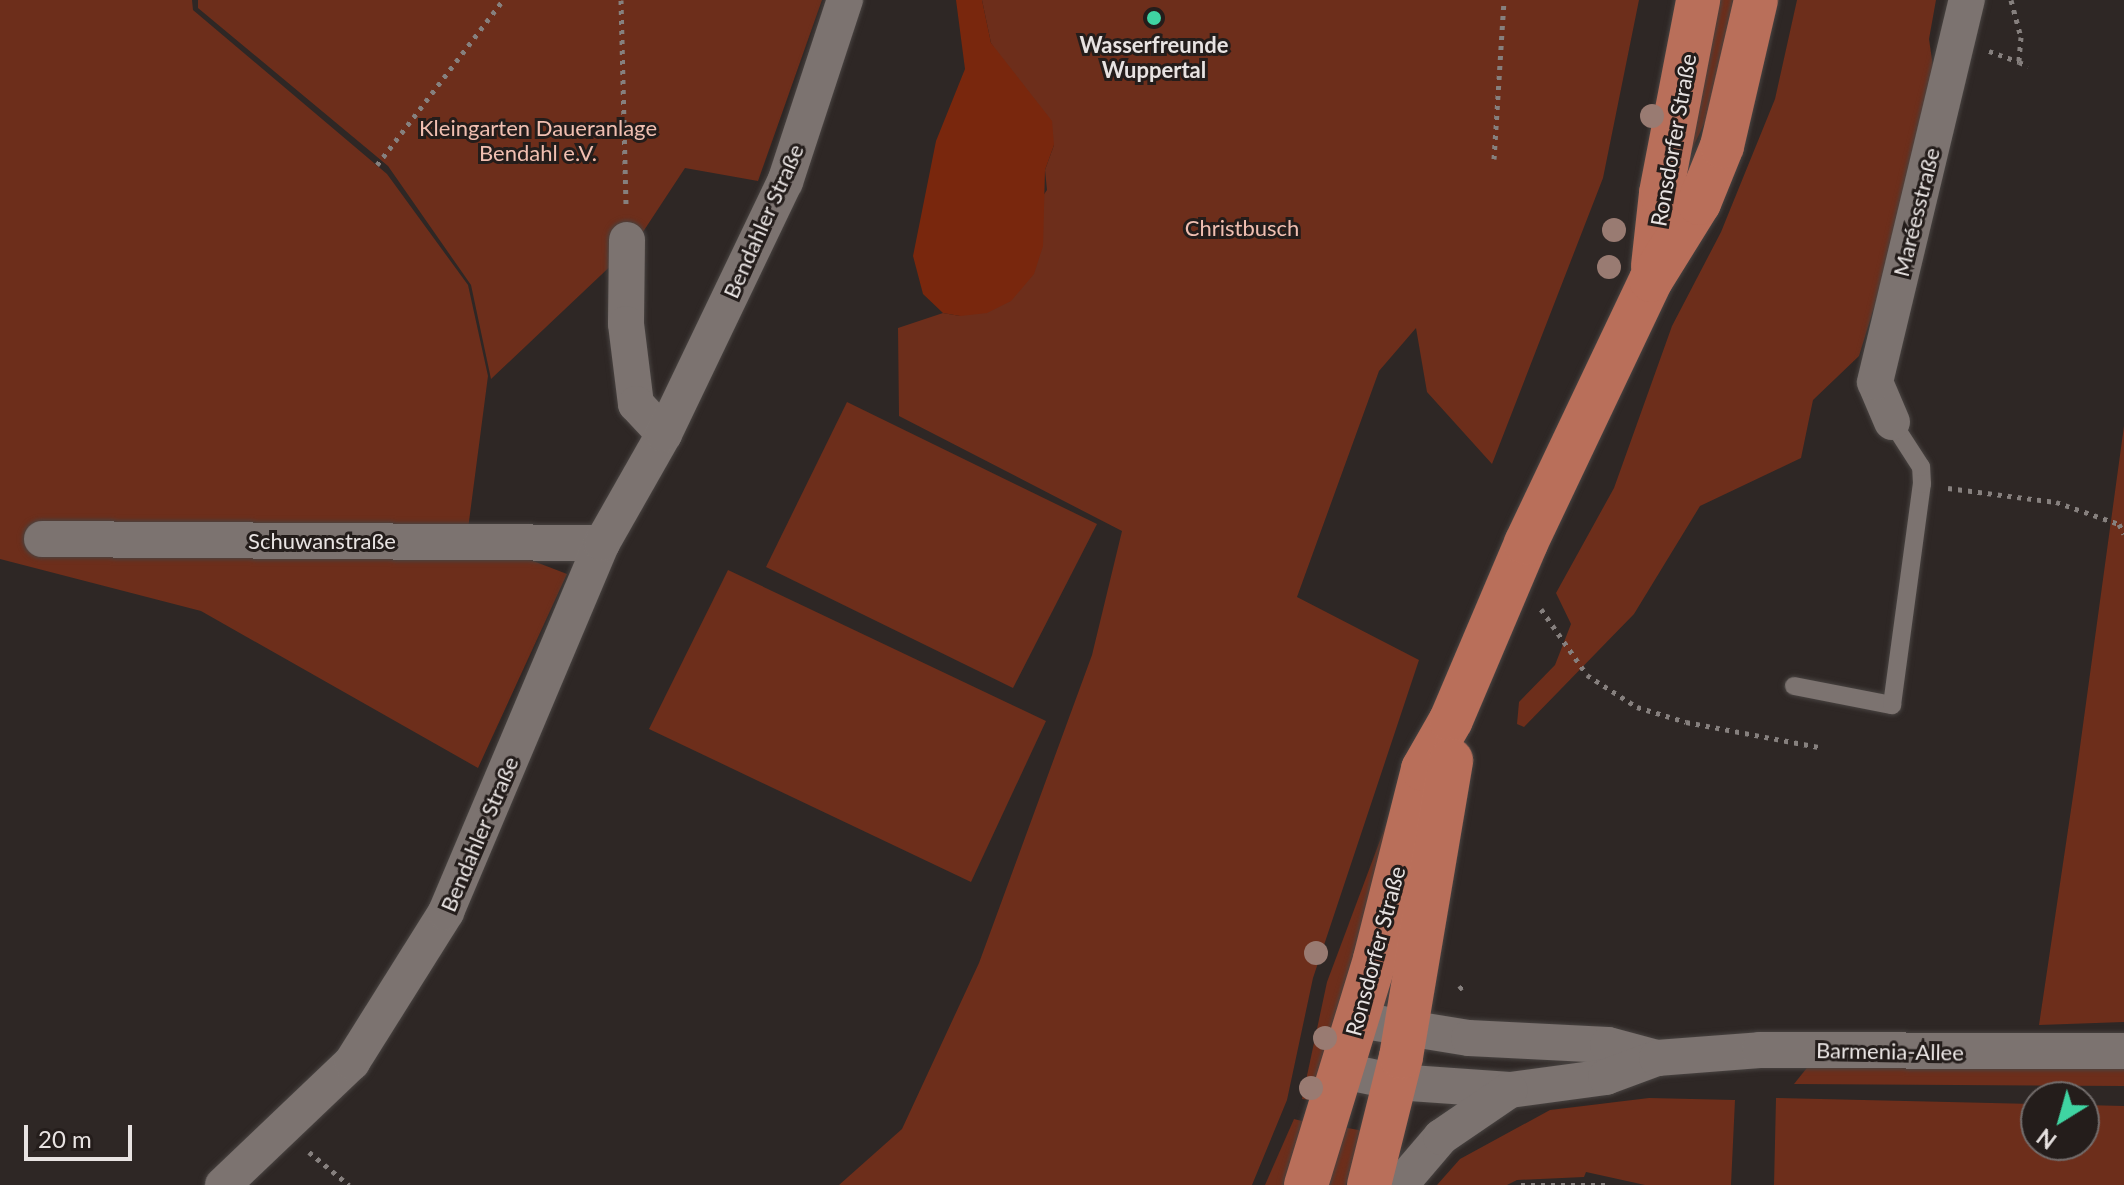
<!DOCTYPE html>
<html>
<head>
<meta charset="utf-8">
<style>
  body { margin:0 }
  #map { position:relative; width:2124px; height:1185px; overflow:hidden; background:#2e2725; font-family:Lato,sans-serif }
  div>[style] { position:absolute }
  .green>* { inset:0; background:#6d2e1b }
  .water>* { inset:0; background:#79270d }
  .path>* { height:5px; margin-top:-2.5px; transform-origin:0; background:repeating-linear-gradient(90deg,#86807e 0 4px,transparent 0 10px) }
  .roads { filter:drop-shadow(0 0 2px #484341) drop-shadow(0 0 2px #484341) }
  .lane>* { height:18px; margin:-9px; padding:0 9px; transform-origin:9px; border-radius:9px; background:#7c7370 }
  .street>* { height:36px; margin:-18px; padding:0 18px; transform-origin:18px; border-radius:18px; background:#7c7370 }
  .primary>* { height:44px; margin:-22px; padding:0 22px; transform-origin:22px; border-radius:22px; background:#b96f5a }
  .trees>* { width:24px; height:24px; margin:-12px; border-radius:50%; background:#997b72 }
  .dots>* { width:22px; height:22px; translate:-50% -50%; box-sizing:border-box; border:4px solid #241d1b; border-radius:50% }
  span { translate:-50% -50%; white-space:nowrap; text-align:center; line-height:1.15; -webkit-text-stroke:6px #241d1b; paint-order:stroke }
  .poi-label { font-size:22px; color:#e8e3e2; font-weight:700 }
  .park-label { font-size:22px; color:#f0bfb1 }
  .street-label { font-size:22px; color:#e8e3e2 }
  .north { position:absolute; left:2020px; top:1081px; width:80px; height:80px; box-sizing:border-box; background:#241d1b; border:2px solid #726c6b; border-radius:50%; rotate:217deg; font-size:22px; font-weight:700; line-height:32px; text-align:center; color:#e8e3e2 }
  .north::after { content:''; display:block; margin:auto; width:28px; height:36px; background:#3fd4a2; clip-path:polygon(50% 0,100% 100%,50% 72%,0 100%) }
  .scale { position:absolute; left:24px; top:1125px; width:108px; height:36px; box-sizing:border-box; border:4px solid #e8e3e2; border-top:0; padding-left:10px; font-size:24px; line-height:28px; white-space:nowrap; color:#e8e3e2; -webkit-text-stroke:6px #241d1b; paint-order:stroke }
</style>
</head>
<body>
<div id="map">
  <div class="green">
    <i style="clip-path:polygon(0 0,192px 0,193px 10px,387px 174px,468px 285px,488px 376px,465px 552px,510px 552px,567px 574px,478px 768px,201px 611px,0 559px)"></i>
    <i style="clip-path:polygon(198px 0,822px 0,758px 181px,685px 168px,637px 241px,491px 379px,471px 285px,388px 166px,198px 8px)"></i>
    <i style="clip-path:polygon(982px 0,1639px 0,1603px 178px,1492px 464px,1427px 392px,1416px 328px,1379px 371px,1297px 597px,1419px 660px,1313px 978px,1287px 1100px,1252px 1185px,839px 1185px,902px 1129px,979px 963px,1092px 655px,1122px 531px,899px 416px,898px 328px,943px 313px,960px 316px,1047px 190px,1045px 170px,1054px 145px,991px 43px)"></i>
    <i style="clip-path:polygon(1718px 0,1733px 0,1708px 116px,1692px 149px,1688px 145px)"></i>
    <i style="clip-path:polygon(1797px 0,1936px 0,1929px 39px,1938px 101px,1859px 356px,1813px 400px,1801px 458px,1700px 506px,1634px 614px,1524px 727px,1517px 724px,1519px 702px,1555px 665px,1571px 624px,1556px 593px,1614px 488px,1672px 326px,1721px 232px,1775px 99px)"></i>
    <i style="clip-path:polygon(847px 402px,1097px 524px,1013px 688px,766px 567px)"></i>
    <i style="clip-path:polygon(2124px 426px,2124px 1022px,2039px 1025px,2076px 776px)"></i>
    <i style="clip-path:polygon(728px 570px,1046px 721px,971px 882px,649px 729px)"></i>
    <i style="clip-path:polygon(1418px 739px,1318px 1101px,1302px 1099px,1327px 982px)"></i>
    <i style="clip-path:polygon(1810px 1064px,2124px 1065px,2124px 1086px,1794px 1084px)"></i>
    <i style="clip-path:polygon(1649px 1098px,1735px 1100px,1731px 1185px,1645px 1185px,1586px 1172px,1584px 1177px,1517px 1180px,1507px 1185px,1437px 1185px,1460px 1159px,1550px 1110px)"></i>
    <i style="clip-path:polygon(1776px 1098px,2036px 1104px,2036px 1145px,2084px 1145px,2084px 1105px,2124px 1106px,2124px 1185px,1774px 1185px)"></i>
    <i style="clip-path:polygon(1294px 1119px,1310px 1123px,1284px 1185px,1265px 1185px)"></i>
    <i style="clip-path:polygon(1342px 1127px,1364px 1131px,1346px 1185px,1323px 1185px)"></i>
  </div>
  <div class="water">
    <i style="clip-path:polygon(956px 0,982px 0,991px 43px,1052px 121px,1054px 145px,1045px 170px,1043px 246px,1034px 274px,1011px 301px,987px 313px,960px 316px,943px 313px,923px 294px,913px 256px,936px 141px,965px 69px)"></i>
  </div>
  <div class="path">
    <i style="left:621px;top:0;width:207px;rotate:88.6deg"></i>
    <i style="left:2011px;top:0;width:38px;rotate:75deg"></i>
    <i style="left:2021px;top:37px;width:25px;rotate:95deg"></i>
    <i style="left:2019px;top:62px;width:10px;rotate:24deg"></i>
    <i style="left:1989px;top:51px;width:32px;rotate:20deg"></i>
    <i style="left:1494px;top:159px;width:159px;rotate:-86.4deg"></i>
    <i style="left:377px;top:165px;width:208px;rotate:-52.6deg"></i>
    <i style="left:1948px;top:488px;width:109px;rotate:7.4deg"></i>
    <i style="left:2056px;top:502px;width:67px;rotate:19.2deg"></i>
    <i style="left:2119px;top:524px;width:11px;rotate:63deg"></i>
    <i style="left:1541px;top:609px;width:80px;rotate:55.1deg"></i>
    <i style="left:1587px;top:675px;width:59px;rotate:32.6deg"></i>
    <i style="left:1637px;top:707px;width:51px;rotate:17deg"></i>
    <i style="left:1686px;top:722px;width:139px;rotate:10.7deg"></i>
    <i style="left:1459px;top:989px;width:5px;rotate:-37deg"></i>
    <i style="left:309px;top:1152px;width:52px;rotate:39.5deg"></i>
    <i style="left:1521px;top:1185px;width:84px"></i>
  </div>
  <div class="roads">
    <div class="lane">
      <i style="left:1794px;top:686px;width:100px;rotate:11deg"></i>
      <i style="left:1892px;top:705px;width:223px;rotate:-82.3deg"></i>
      <i style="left:1922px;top:484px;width:17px;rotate:-93deg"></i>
      <i style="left:1921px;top:467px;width:54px;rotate:-122.8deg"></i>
    </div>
    <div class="street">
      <i style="left:627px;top:240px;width:84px;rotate:90.7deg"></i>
      <i style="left:626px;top:324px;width:81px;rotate:82.9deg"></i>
      <i style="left:636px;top:404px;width:41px;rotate:47deg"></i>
      <i style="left:1892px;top:422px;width:43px;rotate:-113deg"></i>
      <i style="left:1875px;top:382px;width:393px;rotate:-76.5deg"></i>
      <i style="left:42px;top:539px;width:560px;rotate:0.41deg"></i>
      <i style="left:1358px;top:1020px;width:112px;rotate:9.2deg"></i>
      <i style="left:1469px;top:1038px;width:139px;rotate:2.9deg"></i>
      <i style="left:1608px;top:1045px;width:51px;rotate:14.9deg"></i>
      <i style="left:1343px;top:1071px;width:54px;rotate:11.7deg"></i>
      <i style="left:1396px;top:1082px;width:114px;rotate:4deg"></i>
      <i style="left:1510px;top:1090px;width:97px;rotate:-7.7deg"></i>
      <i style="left:1606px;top:1077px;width:54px;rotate:-20.4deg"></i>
      <i style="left:1657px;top:1058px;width:103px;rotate:-4.4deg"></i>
      <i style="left:1760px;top:1050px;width:364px;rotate:0.2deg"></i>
      <i style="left:223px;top:1185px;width:178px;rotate:-43.6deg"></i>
      <i style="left:352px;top:1062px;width:177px;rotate:-57.9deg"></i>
      <i style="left:446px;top:912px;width:401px;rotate:-67.1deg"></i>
      <i style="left:602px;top:543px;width:125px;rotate:-60.4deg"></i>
      <i style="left:664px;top:434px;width:280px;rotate:-64.4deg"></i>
      <i style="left:785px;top:182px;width:192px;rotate:-71.8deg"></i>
      <i style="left:1400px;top:1185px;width:63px;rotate:-49.5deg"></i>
      <i style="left:1441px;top:1137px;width:83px;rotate:-34.3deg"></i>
    </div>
    <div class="primary">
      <i style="left:1653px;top:266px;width:73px;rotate:-83.7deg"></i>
      <i style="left:1661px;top:193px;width:197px;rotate:-79.1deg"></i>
      <i style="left:1306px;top:1185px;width:236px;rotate:-73deg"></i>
      <i style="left:1375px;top:959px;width:196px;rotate:-75.8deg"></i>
      <i style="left:1423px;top:769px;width:56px;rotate:-60.3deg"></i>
      <i style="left:1451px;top:720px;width:192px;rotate:-67deg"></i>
      <i style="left:1526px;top:543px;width:291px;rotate:-64.6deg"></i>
      <i style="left:1651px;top:280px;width:91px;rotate:-58.1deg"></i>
      <i style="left:1699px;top:203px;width:61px;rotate:-68deg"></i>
      <i style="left:1722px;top:146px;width:150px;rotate:-76.9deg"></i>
      <i style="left:1369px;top:1185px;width:132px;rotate:-76deg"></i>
      <i style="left:1401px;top:1057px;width:301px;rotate:-80.4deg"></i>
    </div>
  </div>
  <div class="trees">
    <i style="left:1652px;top:116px"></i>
    <i style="left:1614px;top:230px"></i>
    <i style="left:1609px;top:267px"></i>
    <i style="left:1316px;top:953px"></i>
    <i style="left:1325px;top:1038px"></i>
    <i style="left:1311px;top:1088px"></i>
  </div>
  <div class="dots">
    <i style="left:1154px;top:18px;background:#3fd4a2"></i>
  </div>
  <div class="poi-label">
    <span style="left:1154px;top:57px">Wasserfreunde<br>Wuppertal</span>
  </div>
  <div class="park-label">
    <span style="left:538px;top:140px">Kleingarten Daueranlage<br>Bendahl e.V.</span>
    <span style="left:1242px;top:228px">Christbusch</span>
  </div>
  <div class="street-label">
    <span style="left:1673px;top:140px;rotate:-80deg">Ronsdorfer Straße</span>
    <span style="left:1916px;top:212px;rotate:-76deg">Maréesstraße</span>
    <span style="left:763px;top:221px;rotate:-66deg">Bendahler Straße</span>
    <span style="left:322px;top:541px">Schuwanstraße</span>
    <span style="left:479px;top:834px;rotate:-67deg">Bendahler Straße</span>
    <span style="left:1375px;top:951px;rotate:-75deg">Ronsdorfer Straße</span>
    <span style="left:1890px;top:1051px;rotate:1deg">Barmenia-Allee</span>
  </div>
  <div class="north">N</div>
  <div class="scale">20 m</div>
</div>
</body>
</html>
